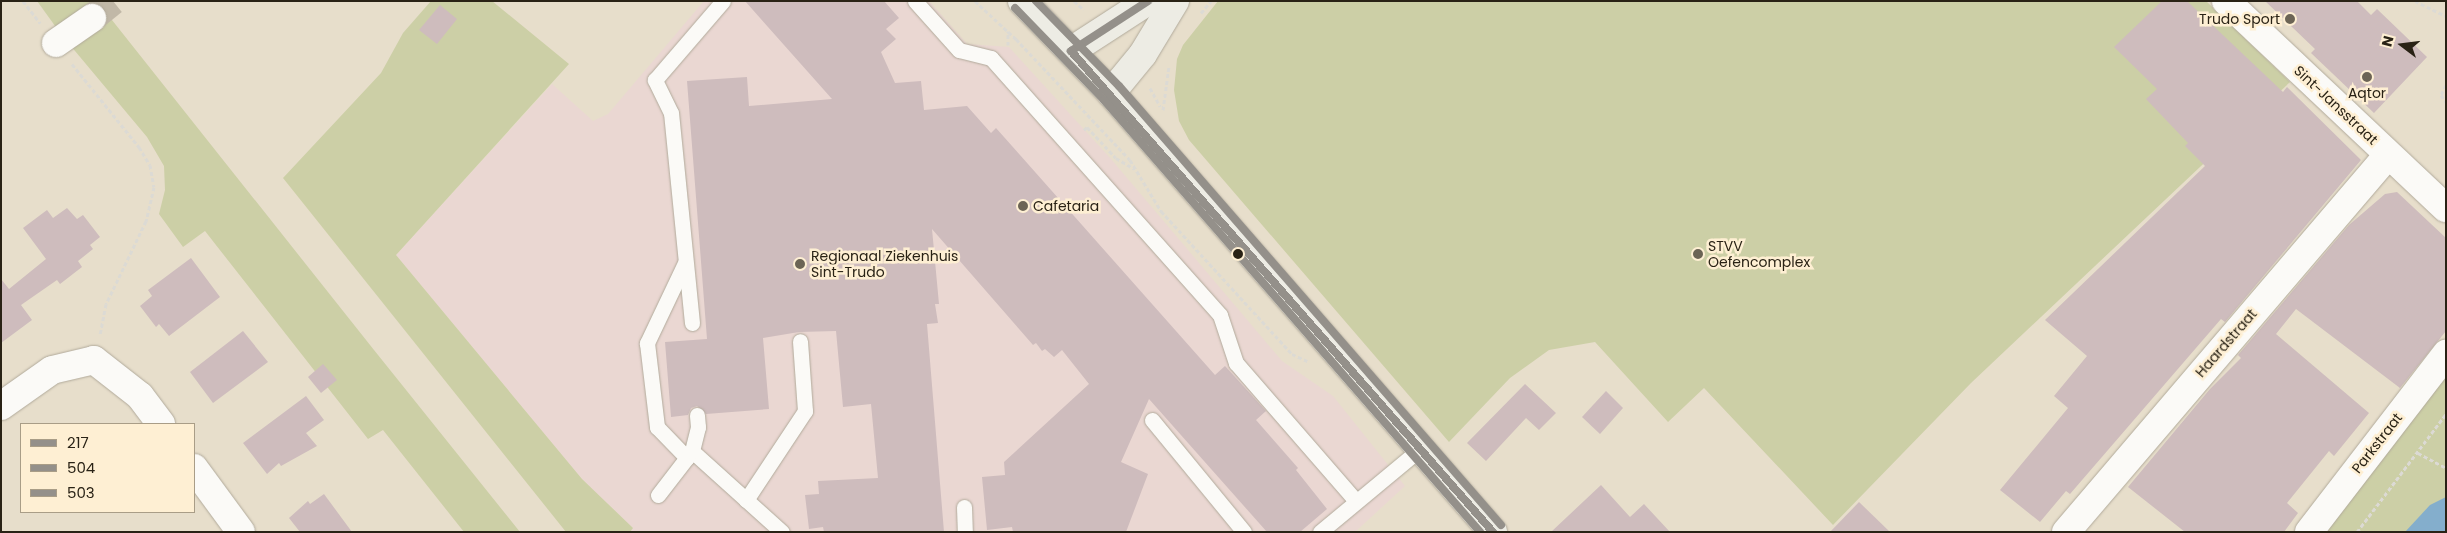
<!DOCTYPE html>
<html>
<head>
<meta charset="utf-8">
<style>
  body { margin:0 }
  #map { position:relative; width:2447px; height:533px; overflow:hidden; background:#e7decb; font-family:Poppins,sans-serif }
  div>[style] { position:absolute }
  .medical>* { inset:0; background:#ead7d2 }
  .green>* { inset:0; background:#cccfa6 }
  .water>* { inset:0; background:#84aecc }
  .building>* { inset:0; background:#cebcbd }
  .street-tunnel>* { height:28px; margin-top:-14px; transform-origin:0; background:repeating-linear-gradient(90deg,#c1b8a7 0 28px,transparent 0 42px) }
  .path>* { height:3px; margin-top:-1.5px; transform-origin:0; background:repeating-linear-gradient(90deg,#dcdad4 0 4px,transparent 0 6.5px) }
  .roads { filter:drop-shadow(0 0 1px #b1aa9b) drop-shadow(0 0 1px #b1aa9b) }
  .lane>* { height:15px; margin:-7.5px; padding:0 7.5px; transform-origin:7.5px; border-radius:7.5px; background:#fbfaf7 }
  .street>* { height:28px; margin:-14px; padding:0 14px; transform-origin:14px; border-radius:14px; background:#fbfaf7 }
  .secondary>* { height:28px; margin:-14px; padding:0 14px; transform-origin:14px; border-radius:14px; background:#edece4 }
  .bus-1>* { height:8px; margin:-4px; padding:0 4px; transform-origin:4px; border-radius:4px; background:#94908a }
  .bus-2>* { height:8px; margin:-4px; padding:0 4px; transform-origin:4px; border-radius:4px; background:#94908a }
  .bus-3>* { height:8px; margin:-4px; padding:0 4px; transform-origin:4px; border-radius:4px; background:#94908a }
  .dots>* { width:14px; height:14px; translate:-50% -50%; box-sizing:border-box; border:2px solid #feefd3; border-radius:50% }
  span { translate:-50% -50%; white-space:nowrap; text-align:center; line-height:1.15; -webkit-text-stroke:5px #feefd3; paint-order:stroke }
  .poi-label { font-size:14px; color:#292215 }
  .right { translate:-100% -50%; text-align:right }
  .left { translate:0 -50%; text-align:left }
  .street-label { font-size:14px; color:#292215 }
  .frame { position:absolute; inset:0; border:2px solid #292215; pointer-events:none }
  .legend { position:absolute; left:20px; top:423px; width:175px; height:90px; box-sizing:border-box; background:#feefd3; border:1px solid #a99d87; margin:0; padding:6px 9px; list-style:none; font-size:15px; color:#292215 }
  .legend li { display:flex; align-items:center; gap:10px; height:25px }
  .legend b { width:25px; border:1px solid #a99d87 }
  .north { position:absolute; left:2377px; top:20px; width:50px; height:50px; -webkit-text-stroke:4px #feefd3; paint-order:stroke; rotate:285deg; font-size:14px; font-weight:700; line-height:20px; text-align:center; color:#292215 }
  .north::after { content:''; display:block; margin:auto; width:18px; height:22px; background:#292215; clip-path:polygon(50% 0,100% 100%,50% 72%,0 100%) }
</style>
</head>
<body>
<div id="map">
  <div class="medical">
    <i style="clip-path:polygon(704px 1px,929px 1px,967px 44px,1009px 47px,1111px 159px,1282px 361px,1333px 396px,1405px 486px,1355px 532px,630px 532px,633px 528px,582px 479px,396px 255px,552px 84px,593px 121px,608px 114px)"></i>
  </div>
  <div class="green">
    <i style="clip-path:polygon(37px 1px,91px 1px,58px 30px)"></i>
    <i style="clip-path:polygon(431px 1px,492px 1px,569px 64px,396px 255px,582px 479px,633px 528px,630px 532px,566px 532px,283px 178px,381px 73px,403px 33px)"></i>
    <i style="clip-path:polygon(1218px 1px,2206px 1px,2290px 82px,1971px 383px,1833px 525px,1704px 388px,1668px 422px,1595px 342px,1549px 350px,1510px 378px,1449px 442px,1189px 140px,1179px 121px,1174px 90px,1177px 59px,1183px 45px)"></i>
    <i style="clip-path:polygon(108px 15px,374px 350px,520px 532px,464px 532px,383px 430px,368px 439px,205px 231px,183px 247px,159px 214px,165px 190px,164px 166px,147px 137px,70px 45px)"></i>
    <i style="clip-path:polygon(2446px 372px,2446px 532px,2322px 532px)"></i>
  </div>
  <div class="water">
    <i style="clip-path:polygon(2446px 497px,2446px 532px,2405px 532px,2430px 505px)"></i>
  </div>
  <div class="building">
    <i style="clip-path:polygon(745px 1px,884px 1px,899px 18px,886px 29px,896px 39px,881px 52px,895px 83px,921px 81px,924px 110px,967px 106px,991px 133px,996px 128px,1215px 375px,1225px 366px,1266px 411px,1256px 420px,1298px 468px,1296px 470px,1327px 509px,1300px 532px,1267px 532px,1149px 399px,1121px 462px,1148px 474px,1126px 532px,1013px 532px,1012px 527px,987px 530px,982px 477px,1005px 475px,1004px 462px,1089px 384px,1062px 350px,1054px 357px,1045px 349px,1042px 351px,1036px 343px,1033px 345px,932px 229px,939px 304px,935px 304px,938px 323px,927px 324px,944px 532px,824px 532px,823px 527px,809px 529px,805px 495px,819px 494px,818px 481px,878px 478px,871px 404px,843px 407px,836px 331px,799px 332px,763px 338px,769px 409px,706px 414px,697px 406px,691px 408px,688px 415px,671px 417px,665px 342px,707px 339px,687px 81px,747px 77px,749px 106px,832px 99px)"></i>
    <i style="clip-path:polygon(2162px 1px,2187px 1px,2283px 92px,2287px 87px,2361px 160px,2225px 322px,2221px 319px,2070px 494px,2066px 491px,2040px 522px,2000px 490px,2068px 408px,2054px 396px,2087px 356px,2045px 320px,2205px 166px,2185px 146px,2188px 143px,2146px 99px,2157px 89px,2114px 47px)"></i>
    <i style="clip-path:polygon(2265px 1px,2357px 1px,2371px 15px,2377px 9px,2427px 57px,2374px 113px,2311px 53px,2315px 49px)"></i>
    <i style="clip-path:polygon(440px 5px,457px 19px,437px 44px,419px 30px)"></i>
    <i style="clip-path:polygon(2397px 192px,2446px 238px,2446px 331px,2400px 388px,2296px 309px,2276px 334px,2369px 413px,2334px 456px,2329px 451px,2287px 503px,2298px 513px,2284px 532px,2185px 532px,2128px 487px,2210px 389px,2241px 358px,2238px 355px,2349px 225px,2385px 194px)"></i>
    <i style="clip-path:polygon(67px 208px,77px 219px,83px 215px,100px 237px,90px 245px,93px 249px,78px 261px,82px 267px,60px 284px,57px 280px,21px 305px,32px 320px,1px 343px,1px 279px,9px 289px,46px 259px,23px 228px,47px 210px,53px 218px)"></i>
    <i style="clip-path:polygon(191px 258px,220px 297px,169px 336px,159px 324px,156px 327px,140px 306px,152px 296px,148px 290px)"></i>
    <i style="clip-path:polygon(243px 331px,268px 362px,213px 403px,190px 372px)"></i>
    <i style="clip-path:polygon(323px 364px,337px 380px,321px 393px,308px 377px)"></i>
    <i style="clip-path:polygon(1525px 384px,1556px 413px,1539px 430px,1526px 418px,1486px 461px,1467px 443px)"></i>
    <i style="clip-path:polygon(1606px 391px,1623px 408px,1600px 434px,1582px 417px)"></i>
    <i style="clip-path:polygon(306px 396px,324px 420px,306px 433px,317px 446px,281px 466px,279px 463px,267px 474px,243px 443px)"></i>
    <i style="clip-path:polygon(1601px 485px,1630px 517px,1644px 504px,1670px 532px,1551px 532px)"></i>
    <i style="clip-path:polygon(324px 494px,352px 532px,300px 532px,289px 518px,308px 501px,310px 504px)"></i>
    <i style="clip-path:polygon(1859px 502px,1890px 532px,1830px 532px)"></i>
  </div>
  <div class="street-tunnel">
    <i style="left:92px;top:18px;width:27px;rotate:-39deg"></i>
  </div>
  <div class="path">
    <i style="left:23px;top:1px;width:28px;rotate:52deg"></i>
    <i style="left:975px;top:1px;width:56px;rotate:42.8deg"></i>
    <i style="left:1016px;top:39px;width:166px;rotate:46.7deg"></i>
    <i style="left:1130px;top:160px;width:60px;rotate:58.7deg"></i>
    <i style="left:1161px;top:211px;width:194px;rotate:47.5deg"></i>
    <i style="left:1292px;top:354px;width:17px;rotate:25deg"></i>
    <i style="left:1074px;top:1px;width:13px;rotate:42deg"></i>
    <i style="left:2415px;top:1px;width:34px;rotate:26deg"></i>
    <i style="left:1201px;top:13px;width:16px;rotate:-50deg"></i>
    <i style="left:1008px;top:45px;width:14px;rotate:-90deg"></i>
    <i style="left:72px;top:64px;width:107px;rotate:51.1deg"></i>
    <i style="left:139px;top:147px;width:21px;rotate:59deg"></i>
    <i style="left:150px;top:165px;width:22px;rotate:80deg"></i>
    <i style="left:154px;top:187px;width:35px;rotate:103deg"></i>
    <i style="left:146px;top:221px;width:92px;rotate:115.7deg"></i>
    <i style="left:106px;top:304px;width:32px;rotate:101deg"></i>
    <i style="left:2446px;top:85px;width:11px;rotate:117deg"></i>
    <i style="left:2441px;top:95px;width:9px;rotate:54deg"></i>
    <i style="left:1150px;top:88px;width:21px;rotate:61deg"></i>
    <i style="left:1163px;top:110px;width:44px;rotate:-82.2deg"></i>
    <i style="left:1084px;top:130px;width:4px;rotate:-45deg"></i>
    <i style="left:1087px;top:127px;width:42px;rotate:46.9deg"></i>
    <i style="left:1116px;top:158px;width:21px;rotate:31deg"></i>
    <i style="left:2418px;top:453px;width:32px;rotate:28deg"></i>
    <i style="left:2357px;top:532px;width:148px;rotate:-53deg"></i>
  </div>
  <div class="roads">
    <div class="lane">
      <i style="left:915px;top:1px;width:66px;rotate:48.1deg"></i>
      <i style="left:959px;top:50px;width:33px;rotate:14deg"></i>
      <i style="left:991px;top:58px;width:344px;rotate:48.3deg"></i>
      <i style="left:1220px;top:315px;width:51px;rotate:71.6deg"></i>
      <i style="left:1236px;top:363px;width:183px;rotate:49deg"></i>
      <i style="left:685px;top:263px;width:89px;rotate:115.4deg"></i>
      <i style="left:647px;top:343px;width:85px;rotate:83.2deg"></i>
      <i style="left:657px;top:427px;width:43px;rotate:45.9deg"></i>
      <i style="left:692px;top:323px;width:211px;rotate:-95.7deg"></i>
      <i style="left:671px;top:113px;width:37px;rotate:-116deg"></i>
      <i style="left:655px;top:80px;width:104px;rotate:-49.3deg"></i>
      <i style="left:1152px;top:420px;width:145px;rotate:50.6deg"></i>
      <i style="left:692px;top:451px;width:121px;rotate:42deg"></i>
      <i style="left:658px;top:495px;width:56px;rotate:-52.3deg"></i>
      <i style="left:692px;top:451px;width:25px;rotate:-76deg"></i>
      <i style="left:698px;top:427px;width:12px;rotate:-95deg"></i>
      <i style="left:746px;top:500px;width:107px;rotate:-56.5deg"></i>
      <i style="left:805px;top:411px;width:70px;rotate:-94.1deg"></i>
      <i style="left:964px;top:507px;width:25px;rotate:88deg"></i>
      <i style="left:1320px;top:532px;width:131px;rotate:-39.7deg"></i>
    </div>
    <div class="street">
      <i style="left:2226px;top:1px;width:302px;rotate:43.3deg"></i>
      <i style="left:56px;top:43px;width:44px;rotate:-34.8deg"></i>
      <i style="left:1px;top:406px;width:62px;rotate:-35.2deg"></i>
      <i style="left:52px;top:370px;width:43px;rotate:-13.4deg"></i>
      <i style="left:94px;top:360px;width:58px;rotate:38deg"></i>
      <i style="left:140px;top:396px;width:35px;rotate:53deg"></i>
      <i style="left:194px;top:468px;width:79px;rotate:53.7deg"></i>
      <i style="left:2066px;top:532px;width:496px;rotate:-49.5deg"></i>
      <i style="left:2309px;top:532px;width:225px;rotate:-52.4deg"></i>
    </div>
    <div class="secondary">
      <i style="left:1022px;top:1px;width:128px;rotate:45.9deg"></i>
      <i style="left:1111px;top:93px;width:582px;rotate:48.97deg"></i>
      <i style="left:1071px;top:51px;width:92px;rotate:-33deg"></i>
      <i style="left:1111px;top:93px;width:50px;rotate:-50.6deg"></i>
      <i style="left:1143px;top:54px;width:62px;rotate:-58.9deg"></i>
    </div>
  </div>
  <div class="bus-1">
    <i style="left:1148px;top:1px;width:92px;rotate:147deg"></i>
    <i style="left:1071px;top:51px;width:640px;rotate:48.74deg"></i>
  </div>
  <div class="bus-2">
    <i style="left:1015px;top:8px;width:128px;rotate:45.9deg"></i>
    <i style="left:1104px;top:100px;width:573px;rotate:48.96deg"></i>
  </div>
  <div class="bus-3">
    <i style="left:1036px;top:1px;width:119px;rotate:45.7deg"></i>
    <i style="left:1119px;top:86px;width:582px;rotate:48.97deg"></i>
  </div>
  <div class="dots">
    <i style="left:2290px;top:19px;background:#6c6455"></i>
    <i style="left:2367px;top:77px;background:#6c6455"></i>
    <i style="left:1023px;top:206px;background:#6c6455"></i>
    <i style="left:1238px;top:254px;background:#292215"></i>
    <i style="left:1698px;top:254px;background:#6c6455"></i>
    <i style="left:800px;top:264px;background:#6c6455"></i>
  </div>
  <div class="poi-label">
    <span class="right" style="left:2280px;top:19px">Trudo Sport</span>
    <span style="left:2367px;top:93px">Aqtor</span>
    <span class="left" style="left:1033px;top:206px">Cafetaria</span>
    <span class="left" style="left:1708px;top:254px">STVV<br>Oefencomplex</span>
    <span class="left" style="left:811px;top:264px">Regionaal Ziekenhuis<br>Sint-Trudo</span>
  </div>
  <div class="street-label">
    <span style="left:2336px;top:105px;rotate:43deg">Sint-Jansstraat</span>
    <span style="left:2226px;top:343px;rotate:-49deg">Haardstraat</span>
    <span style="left:2377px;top:443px;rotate:-52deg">Parkstraat</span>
  </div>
  <div class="frame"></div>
  <ul class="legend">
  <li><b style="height:6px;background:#94908a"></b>217</li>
  <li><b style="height:6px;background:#94908a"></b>504</li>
  <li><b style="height:6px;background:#94908a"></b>503</li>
  </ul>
  <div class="north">N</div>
</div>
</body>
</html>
